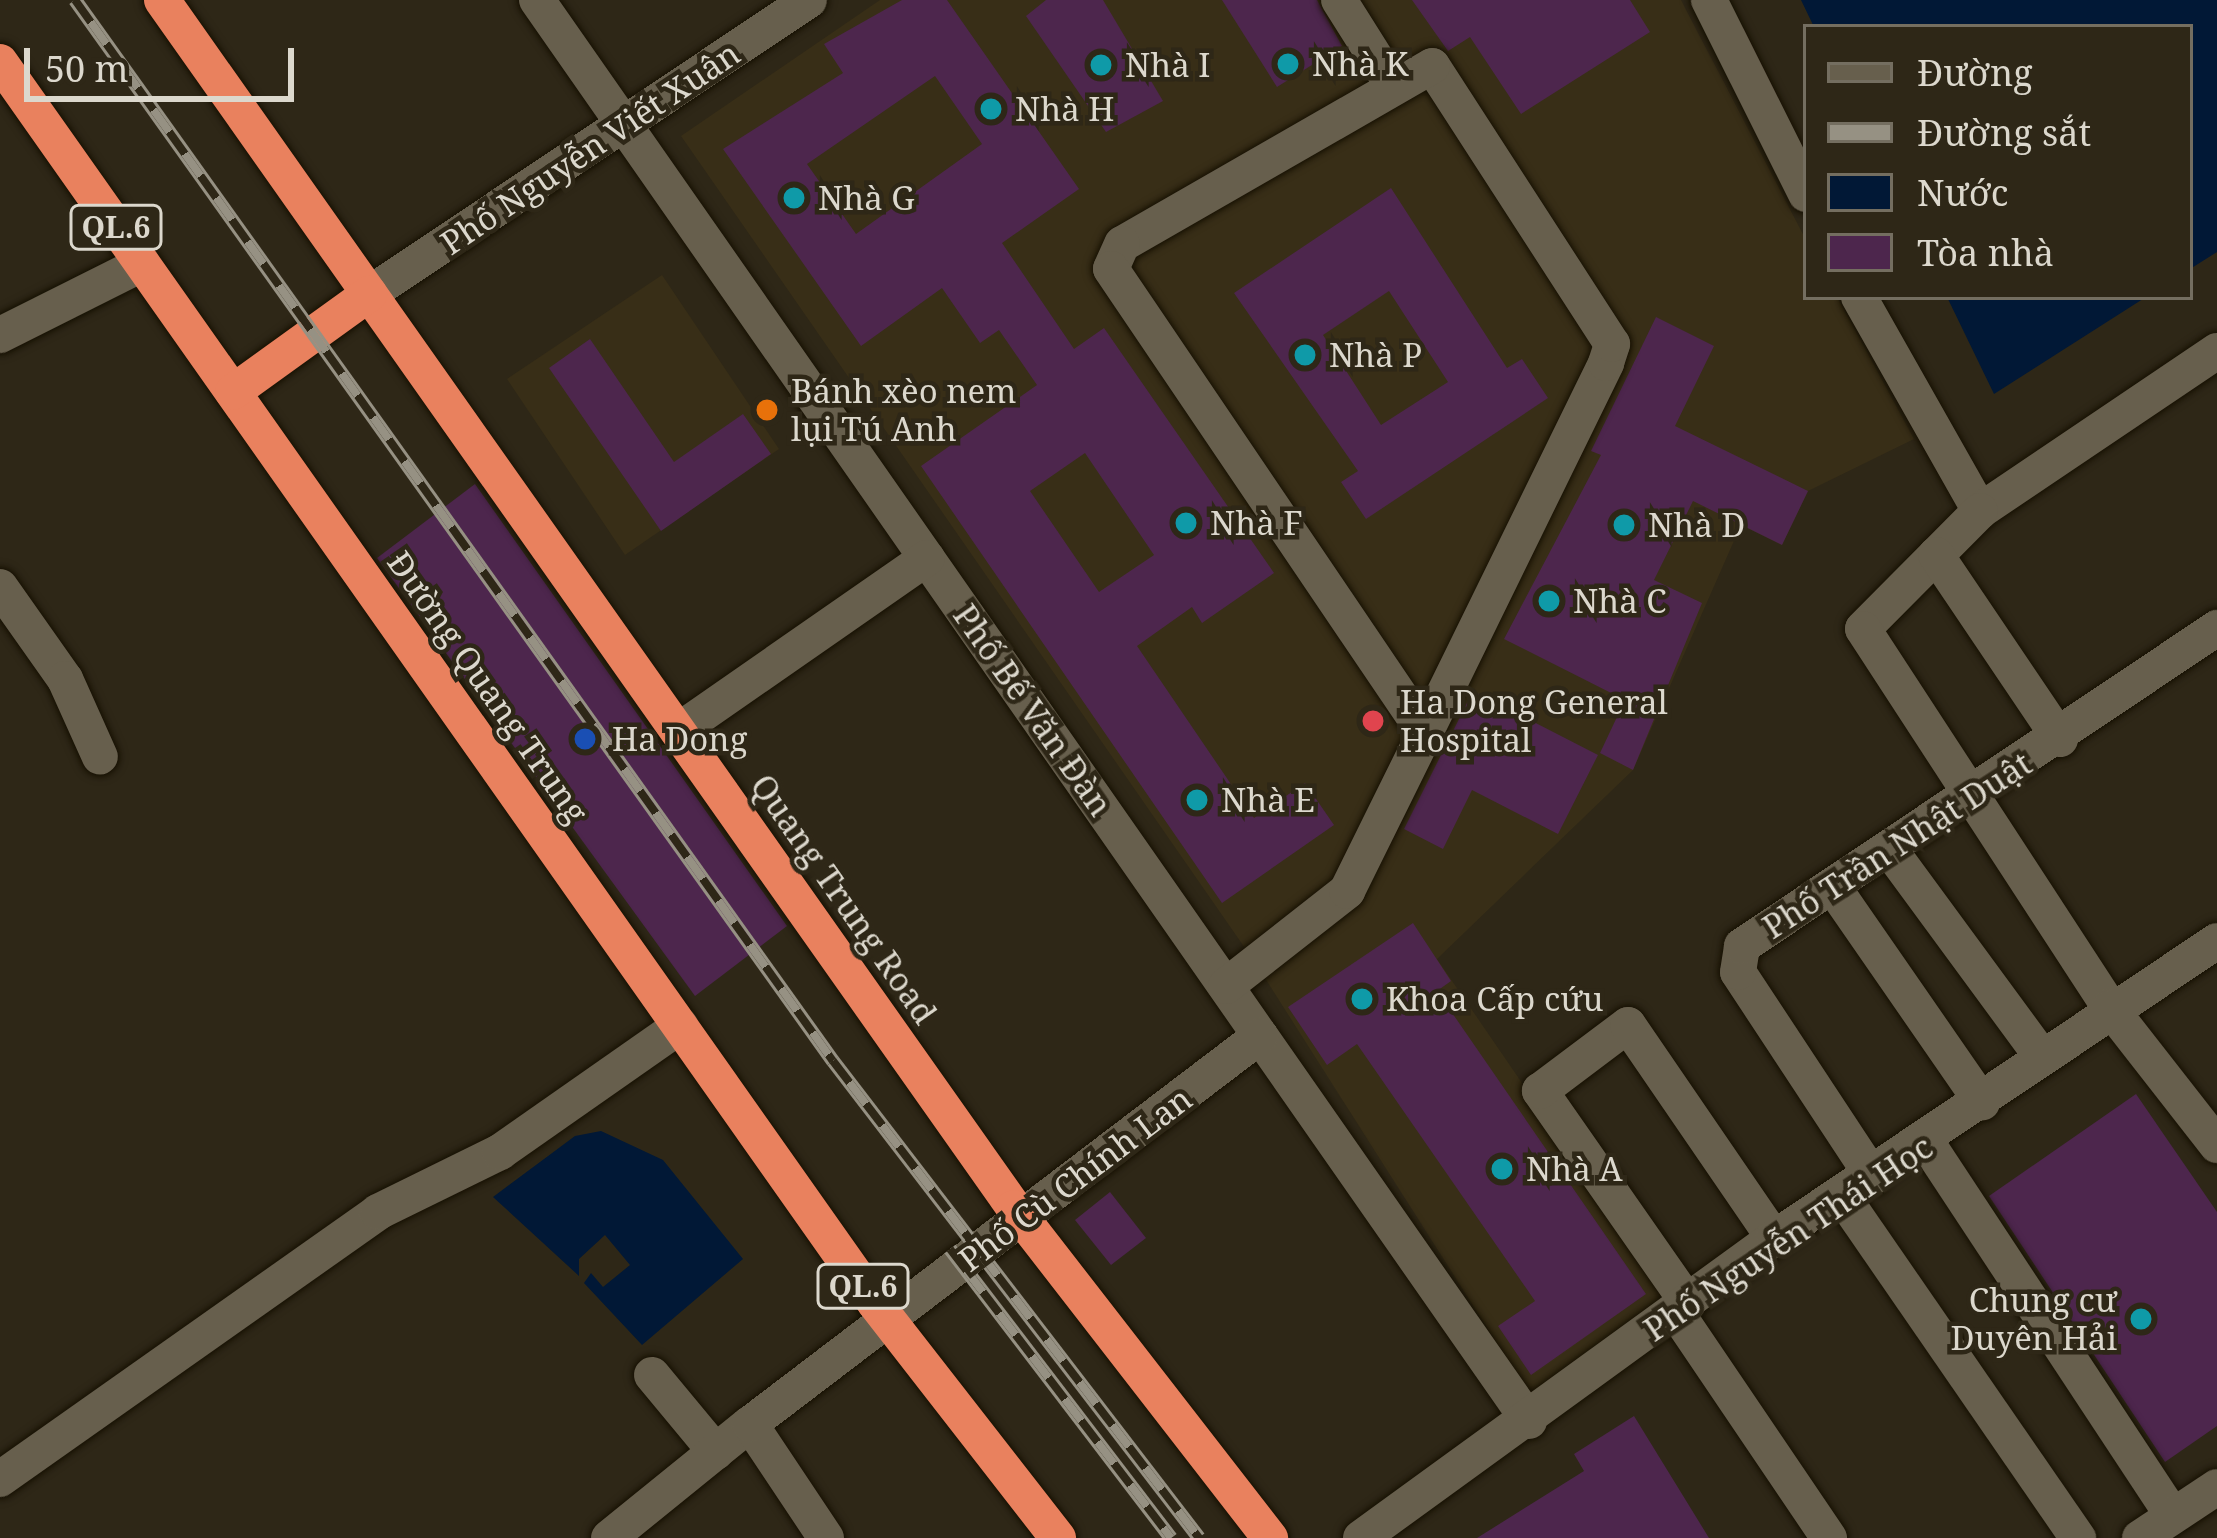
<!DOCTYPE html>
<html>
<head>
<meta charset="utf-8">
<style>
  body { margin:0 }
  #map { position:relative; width:2217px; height:1538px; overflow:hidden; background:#2e2717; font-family:"Noto Serif",serif }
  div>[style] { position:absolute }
  .built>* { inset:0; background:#382e17 }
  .water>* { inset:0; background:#011836 }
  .building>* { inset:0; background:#4d264d }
  .roads { filter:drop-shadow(0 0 3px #161002) drop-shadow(0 0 3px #161002) }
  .minor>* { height:36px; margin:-18px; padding:0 18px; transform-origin:18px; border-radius:18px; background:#675f4d }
  .highway>* { height:36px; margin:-18px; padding:0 18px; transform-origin:18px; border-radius:18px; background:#e9815e }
  .rail>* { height:14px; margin-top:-7px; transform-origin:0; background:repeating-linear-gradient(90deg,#2e2717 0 27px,#969183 0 54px); box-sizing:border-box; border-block:3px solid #969183 }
  .dots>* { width:33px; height:33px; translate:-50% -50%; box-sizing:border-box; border:6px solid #2e2717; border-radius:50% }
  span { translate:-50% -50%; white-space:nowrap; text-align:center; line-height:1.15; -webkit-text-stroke:9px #2e2717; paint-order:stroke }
  .shield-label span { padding:3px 9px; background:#2e2717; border:3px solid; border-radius:9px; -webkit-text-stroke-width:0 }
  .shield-label { font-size:30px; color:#dcd8cd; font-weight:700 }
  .poi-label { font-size:33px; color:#dcd8cd }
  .left { translate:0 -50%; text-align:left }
  .right { translate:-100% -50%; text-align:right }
  .street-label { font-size:33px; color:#dcd8cd }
  .legend { position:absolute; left:1803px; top:24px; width:390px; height:276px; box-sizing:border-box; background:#2e2717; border:3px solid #746e60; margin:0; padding:15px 21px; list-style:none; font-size:36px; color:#dcd8cd }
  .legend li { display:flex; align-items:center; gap:24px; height:60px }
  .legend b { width:60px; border:3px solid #746e60 }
  .scale { position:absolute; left:24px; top:48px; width:270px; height:54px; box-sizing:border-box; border:6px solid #dcd8cd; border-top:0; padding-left:15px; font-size:36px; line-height:42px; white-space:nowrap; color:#dcd8cd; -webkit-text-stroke:9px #2e2717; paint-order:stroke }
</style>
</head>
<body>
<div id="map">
  <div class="built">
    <i style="clip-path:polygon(880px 0,1681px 0,1806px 240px,1806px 297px,1837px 297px,1914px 439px,1808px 491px,1782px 545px,1741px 525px,1633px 770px,1437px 959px,1673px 1303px,1530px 1395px,1256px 964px,681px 136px)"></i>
    <i style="clip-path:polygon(662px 275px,779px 449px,625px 555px,507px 379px)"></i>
  </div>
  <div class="water">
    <i style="clip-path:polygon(1801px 0,2217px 0,2217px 252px,2190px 269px,2190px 27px,1814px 27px)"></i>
    <i style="clip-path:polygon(1947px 297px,2146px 297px,1994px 394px)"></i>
    <i style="clip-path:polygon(601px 1131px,663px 1160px,743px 1259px,642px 1345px,584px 1283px,591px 1273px,603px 1287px,630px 1265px,605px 1235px,579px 1259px,579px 1276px,493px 1197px,575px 1136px)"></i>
  </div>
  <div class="building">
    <i style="clip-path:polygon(evenodd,902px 0,947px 0,1079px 189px,1002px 243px,1074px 349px,1104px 328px,1274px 573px,1202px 623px,1192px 607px,1137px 646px,1254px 818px,1305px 783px,1334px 825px,1222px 903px,921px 466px,1037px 385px,999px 330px,980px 343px,942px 288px,861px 346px,723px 149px,843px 73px,824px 44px,902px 0,935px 76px,982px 144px,856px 234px,807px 164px,935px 76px,902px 0,1085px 453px,1154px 555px,1099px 592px,1030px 491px,1085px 453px)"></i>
    <i style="clip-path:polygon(1046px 0,1103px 0,1163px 101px,1106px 132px,1026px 16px)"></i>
    <i style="clip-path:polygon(1222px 0,1317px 0,1342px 46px,1277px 87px)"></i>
    <i style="clip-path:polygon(1412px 0,1630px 0,1650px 32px,1521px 114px,1470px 37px,1448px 51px)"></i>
    <i style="clip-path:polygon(evenodd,1391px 188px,1507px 368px,1522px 359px,1548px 398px,1366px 519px,1341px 482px,1358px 471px,1234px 293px,1391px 188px,1389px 291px,1448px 382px,1381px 425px,1323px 335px,1389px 291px)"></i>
    <i style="clip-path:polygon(1656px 317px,1714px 346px,1675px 426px,1808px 491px,1782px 545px,1693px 501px,1654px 580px,1702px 603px,1633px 770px,1600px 753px,1625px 700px,1504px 639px,1601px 455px,1591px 451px)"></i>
    <i style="clip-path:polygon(590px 339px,674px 462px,743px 414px,771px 454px,661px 531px,549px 368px)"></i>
    <i style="clip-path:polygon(475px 484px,787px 926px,695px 996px,377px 558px)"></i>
    <i style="clip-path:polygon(1473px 691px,1598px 755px,1558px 834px,1472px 790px,1443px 849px,1404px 829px)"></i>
    <i style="clip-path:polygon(1413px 923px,1451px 981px,1437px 991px,1646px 1294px,1531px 1375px,1498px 1326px,1535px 1301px,1357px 1044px,1327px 1065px,1288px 1007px)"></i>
    <i style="clip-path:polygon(2136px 1094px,2217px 1212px,2217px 1426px,2165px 1462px,1989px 1196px)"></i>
    <i style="clip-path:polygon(1110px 1192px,1146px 1238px,1111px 1265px,1075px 1220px)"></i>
    <i style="clip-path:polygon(1634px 1416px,1709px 1538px,1477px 1538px,1584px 1471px,1574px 1454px)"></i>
  </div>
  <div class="roads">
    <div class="minor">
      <i style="left:537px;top:0;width:1733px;rotate:55.08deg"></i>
      <i style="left:1339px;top:0;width:99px;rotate:57.8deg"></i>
      <i style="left:1709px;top:0;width:217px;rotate:63.4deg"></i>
      <i style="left:369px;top:294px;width:529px;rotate:-33.75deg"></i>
      <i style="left:1859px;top:297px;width:246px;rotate:60.5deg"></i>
      <i style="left:0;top:335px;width:159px;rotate:-26.6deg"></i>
      <i style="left:2217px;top:351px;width:286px;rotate:146deg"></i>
      <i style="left:1980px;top:511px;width:166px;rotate:134.8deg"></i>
      <i style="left:1863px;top:629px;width:452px;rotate:56.9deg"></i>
      <i style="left:2110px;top:1008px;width:174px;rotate:52deg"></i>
      <i style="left:1936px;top:555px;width:222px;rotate:56deg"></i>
      <i style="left:0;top:587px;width:113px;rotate:54.8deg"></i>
      <i style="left:65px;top:679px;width:85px;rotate:65.8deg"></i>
      <i style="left:678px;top:731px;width:303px;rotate:-34.8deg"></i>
      <i style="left:1890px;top:850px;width:257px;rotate:53.7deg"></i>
      <i style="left:1833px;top:887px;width:262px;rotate:55.3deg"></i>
      <i style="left:1226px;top:986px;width:154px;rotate:-38.1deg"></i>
      <i style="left:1347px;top:891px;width:176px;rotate:-63.7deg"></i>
      <i style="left:1425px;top:733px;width:412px;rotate:-63.9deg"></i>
      <i style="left:1606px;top:363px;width:20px;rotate:-72deg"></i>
      <i style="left:1612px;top:344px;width:331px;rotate:-122.9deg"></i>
      <i style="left:1432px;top:66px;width:357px;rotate:150.1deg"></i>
      <i style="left:1122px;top:244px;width:27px;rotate:114deg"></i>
      <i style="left:1111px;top:269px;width:560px;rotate:55.91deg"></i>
      <i style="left:1927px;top:1143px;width:445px;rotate:56.6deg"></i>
      <i style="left:1873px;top:1177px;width:245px;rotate:-123.4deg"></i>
      <i style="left:1738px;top:972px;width:26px;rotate:-81deg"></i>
      <i style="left:1742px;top:946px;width:572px;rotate:-33.8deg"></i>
      <i style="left:1842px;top:1196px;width:416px;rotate:55.4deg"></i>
      <i style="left:1688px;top:1303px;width:259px;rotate:-124.9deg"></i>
      <i style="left:1540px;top:1091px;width:110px;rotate:-36.9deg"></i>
      <i style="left:1628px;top:1025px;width:258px;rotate:55.6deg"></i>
      <i style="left:1676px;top:1312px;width:273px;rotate:55.9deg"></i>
      <i style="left:652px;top:1375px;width:100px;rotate:50.3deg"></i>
      <i style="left:0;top:1479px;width:463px;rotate:-35.2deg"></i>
      <i style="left:378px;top:1212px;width:136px;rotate:-26.2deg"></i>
      <i style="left:500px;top:1152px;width:220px;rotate:-35deg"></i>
      <i style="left:609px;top:1538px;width:181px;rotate:-39deg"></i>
      <i style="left:826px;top:1538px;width:137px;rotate:-123.7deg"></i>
      <i style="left:750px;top:1424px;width:641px;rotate:-37.26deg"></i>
      <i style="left:1361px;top:1538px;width:510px;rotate:-35.99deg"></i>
      <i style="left:1774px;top:1238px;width:533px;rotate:-33.84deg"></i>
      <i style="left:2140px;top:1538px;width:92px;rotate:-33.5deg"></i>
    </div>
    <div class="highway">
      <i style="left:162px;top:0;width:1478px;rotate:54.8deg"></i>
      <i style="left:1014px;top:1208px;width:418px;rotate:52.2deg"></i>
      <i style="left:0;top:62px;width:1518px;rotate:54.81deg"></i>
      <i style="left:875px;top:1303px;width:298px;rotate:52.1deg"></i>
      <i style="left:233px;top:392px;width:168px;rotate:-35.8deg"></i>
    </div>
  </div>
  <div class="rail">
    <i style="left:75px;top:0;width:1304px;rotate:54.46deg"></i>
    <i style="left:833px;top:1061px;width:601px;rotate:52.5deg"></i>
    <i style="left:950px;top:1249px;width:364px;rotate:52.6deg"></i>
  </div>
  <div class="dots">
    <i style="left:1288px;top:64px;background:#0f9aa8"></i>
    <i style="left:1101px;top:65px;background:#0f9aa8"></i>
    <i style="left:991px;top:109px;background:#0f9aa8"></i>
    <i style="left:794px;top:198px;background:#0f9aa8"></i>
    <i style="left:1305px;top:355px;background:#0f9aa8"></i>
    <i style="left:767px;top:410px;background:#e8710a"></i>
    <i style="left:1186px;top:523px;background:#0f9aa8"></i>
    <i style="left:1624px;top:525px;background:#0f9aa8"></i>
    <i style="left:1549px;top:601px;background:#0f9aa8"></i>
    <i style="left:1373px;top:721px;background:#e0444e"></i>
    <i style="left:585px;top:739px;background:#1a4fb4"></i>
    <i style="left:1197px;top:800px;background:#0f9aa8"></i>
    <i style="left:1362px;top:999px;background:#0f9aa8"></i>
    <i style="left:1502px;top:1169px;background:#0f9aa8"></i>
    <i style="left:2141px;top:1319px;background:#0f9aa8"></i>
  </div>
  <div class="shield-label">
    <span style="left:116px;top:227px">QL.6</span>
    <span style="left:863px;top:1286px">QL.6</span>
  </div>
  <div class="poi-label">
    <span class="left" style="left:1312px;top:64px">Nhà K</span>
    <span class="left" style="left:1125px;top:65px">Nhà I</span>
    <span class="left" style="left:1015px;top:109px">Nhà H</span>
    <span class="left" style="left:818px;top:198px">Nhà G</span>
    <span class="left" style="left:1329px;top:355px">Nhà P</span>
    <span class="left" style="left:791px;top:410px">Bánh xèo nem<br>lụi Tú Anh</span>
    <span class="left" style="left:1210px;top:523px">Nhà F</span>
    <span class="left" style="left:1648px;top:525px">Nhà D</span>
    <span class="left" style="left:1573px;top:601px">Nhà C</span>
    <span class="left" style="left:1400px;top:721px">Ha Dong General<br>Hospital</span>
    <span class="left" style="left:612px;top:739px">Ha Dong</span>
    <span class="left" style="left:1221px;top:800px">Nhà E</span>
    <span class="left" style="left:1386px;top:999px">Khoa Cấp cứu</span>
    <span class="left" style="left:1526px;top:1169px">Nhà A</span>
    <span class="right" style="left:2117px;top:1319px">Chung cư<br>Duyên Hải</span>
  </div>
  <div class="street-label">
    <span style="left:590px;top:148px;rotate:-34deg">Phố Nguyễn Viết Xuân</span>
    <span style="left:488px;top:687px;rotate:55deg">Đường Quang Trung</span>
    <span style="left:1033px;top:710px;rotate:55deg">Phố Bế Văn Đàn</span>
    <span style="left:1897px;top:845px;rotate:-33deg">Phố Trần Nhật Duật</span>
    <span style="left:844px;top:899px;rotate:55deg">Quang Trung Road</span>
    <span style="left:1075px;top:1179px;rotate:-37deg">Phố Cù Chính Lan</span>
    <span style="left:1788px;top:1238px;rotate:-34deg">Phố Nguyễn Thái Học</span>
  </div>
  <ul class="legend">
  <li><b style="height:15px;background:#675f4d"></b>Đường</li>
  <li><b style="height:15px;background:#969183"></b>Đường sắt</li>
  <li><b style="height:33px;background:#011836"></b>Nước</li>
  <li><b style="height:33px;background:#4d264d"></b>Tòa nhà</li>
  </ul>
  <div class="scale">50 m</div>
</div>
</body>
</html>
